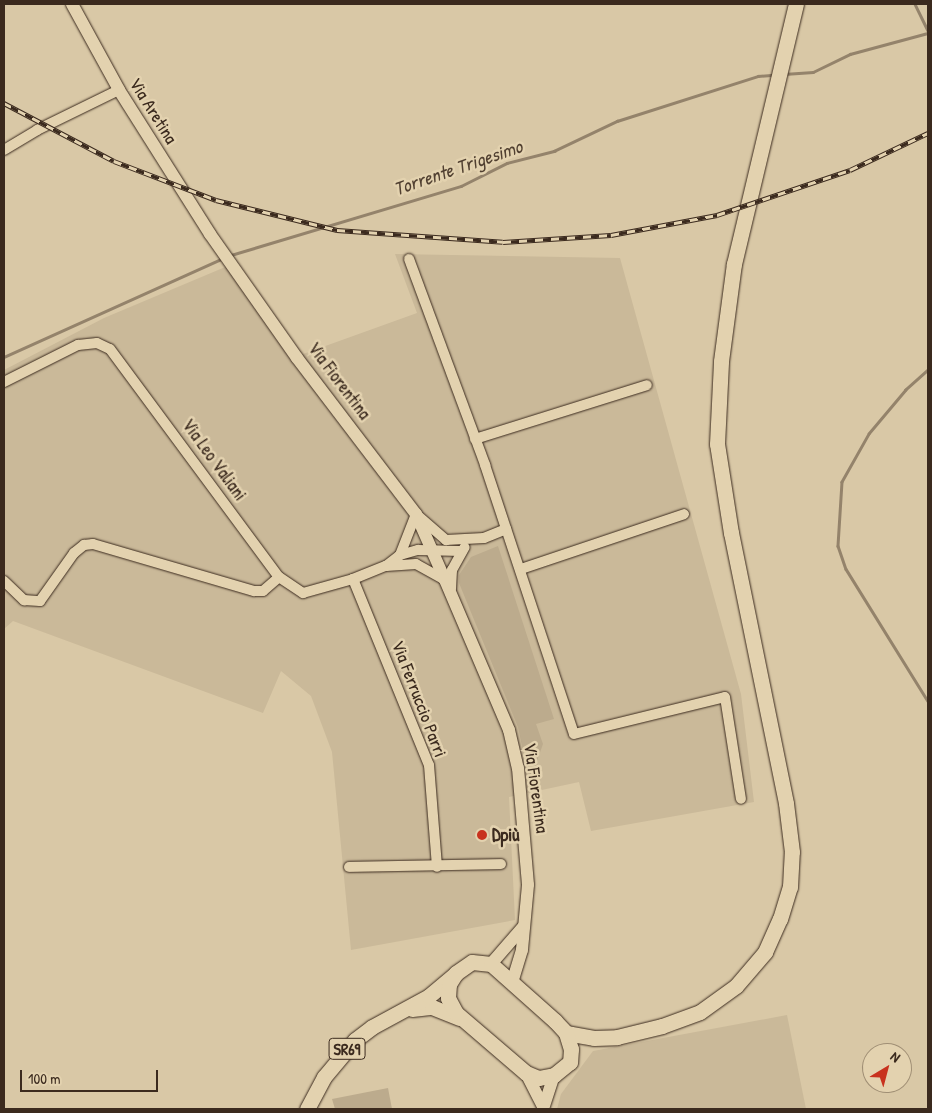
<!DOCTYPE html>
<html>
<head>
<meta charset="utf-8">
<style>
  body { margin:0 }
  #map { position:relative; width:932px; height:1113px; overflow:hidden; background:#d9c8a6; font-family:"Patrick Hand",sans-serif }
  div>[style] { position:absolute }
  .built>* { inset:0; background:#cab999 }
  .green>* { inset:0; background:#bcab8d }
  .stream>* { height:2.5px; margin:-1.25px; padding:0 1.25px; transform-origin:1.25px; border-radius:1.25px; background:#94836b }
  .roads { filter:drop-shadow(0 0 1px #3b2a1e) drop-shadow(0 0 1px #3b2a1e) }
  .minor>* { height:10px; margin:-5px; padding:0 5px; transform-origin:5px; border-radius:5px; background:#e3d2af }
  .tertiary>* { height:12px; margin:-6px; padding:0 6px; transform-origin:6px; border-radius:6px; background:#e3d2af }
  .primary>* { height:15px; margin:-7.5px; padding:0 7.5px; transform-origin:7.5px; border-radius:7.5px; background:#e3d2af }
  .rail>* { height:4.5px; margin-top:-2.25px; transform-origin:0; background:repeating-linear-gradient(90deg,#e3d2af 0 8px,#3b2a1e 0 16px); box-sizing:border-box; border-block:1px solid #3b2a1e }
  .dots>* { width:14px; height:14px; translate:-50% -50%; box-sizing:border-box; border:2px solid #e3d2af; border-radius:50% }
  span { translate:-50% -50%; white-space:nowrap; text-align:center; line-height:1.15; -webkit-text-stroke:5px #e3d2af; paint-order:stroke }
  .shield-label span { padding:1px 4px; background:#e3d2af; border:1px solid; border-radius:4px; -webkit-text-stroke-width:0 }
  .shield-label { font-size:16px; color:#3b2a1e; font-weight:700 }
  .street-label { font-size:18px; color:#3b2a1e }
  .poi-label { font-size:18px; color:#3b2a1e; font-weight:700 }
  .left { translate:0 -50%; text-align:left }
  .water-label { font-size:19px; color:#514031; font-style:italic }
  .frame { position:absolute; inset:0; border:5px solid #3b2a1e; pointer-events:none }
  .north { position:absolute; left:862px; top:1043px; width:50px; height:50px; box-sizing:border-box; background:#e3d2af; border:1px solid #a08f75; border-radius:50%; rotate:37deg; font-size:14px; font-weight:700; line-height:20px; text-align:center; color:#3b2a1e }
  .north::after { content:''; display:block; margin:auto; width:18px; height:22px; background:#c8321e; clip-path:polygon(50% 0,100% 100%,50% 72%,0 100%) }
  .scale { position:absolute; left:20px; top:1070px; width:138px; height:22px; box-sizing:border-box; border:2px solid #3b2a1e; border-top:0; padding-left:6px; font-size:15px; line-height:18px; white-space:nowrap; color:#3b2a1e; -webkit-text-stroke:4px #e3d2af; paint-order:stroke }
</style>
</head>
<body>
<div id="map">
  <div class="built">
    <i style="clip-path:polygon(395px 254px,620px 258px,741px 694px,754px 802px,591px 831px,579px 782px,509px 797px,515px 920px,351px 950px,332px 752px,311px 696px,281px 671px,263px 713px,13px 621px,4px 629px,4px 370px,104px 318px,230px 265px,292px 358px,417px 313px)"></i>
    <i style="clip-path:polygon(787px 1015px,806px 1109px,557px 1109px,561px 1094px,593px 1051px)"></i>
  </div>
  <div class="green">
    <i style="clip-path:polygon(498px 546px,554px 719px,536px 724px,543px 744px,537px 761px,539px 774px,528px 774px,518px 727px,459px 583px,459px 575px,471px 557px)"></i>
    <i style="clip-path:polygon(388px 1088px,392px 1109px,335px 1109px,332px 1099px)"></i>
  </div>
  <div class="stream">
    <i style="left:915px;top:4px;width:30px;rotate:64deg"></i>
    <i style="left:784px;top:74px;width:29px;rotate:-4deg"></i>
    <i style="left:813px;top:72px;width:41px;rotate:-25.9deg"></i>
    <i style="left:850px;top:54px;width:81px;rotate:-15.1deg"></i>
    <i style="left:231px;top:255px;width:240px;rotate:-16.7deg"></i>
    <i style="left:461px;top:186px;width:51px;rotate:-26.6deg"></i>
    <i style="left:507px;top:163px;width:49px;rotate:-14.3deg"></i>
    <i style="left:554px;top:151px;width:70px;rotate:-25.5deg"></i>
    <i style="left:617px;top:121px;width:148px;rotate:-17.7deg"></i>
    <i style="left:758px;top:76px;width:16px;rotate:-4deg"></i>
    <i style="left:4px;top:357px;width:238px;rotate:-24.3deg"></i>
    <i style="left:928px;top:370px;width:30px;rotate:138deg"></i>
    <i style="left:906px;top:390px;width:57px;rotate:130.1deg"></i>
    <i style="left:869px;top:434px;width:55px;rotate:119.4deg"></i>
    <i style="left:842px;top:482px;width:64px;rotate:93.6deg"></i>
    <i style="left:838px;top:546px;width:24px;rotate:71deg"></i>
    <i style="left:846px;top:569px;width:155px;rotate:58.2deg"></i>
  </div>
  <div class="roads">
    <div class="minor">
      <i style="left:4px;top:150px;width:39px;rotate:-31deg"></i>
      <i style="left:37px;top:130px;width:91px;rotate:-26deg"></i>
      <i style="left:409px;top:259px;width:220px;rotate:69.7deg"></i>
      <i style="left:485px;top:465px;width:283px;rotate:71.7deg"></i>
      <i style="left:574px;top:734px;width:155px;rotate:-13.8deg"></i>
      <i style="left:725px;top:697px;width:103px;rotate:81.1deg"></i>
      <i style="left:4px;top:382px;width:83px;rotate:-26.6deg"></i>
      <i style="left:78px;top:345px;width:19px;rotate:-6deg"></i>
      <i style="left:97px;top:343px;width:14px;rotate:25deg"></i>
      <i style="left:110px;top:349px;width:284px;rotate:53.5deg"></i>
      <i style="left:279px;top:577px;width:29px;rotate:34deg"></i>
      <i style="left:303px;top:593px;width:52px;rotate:-15.6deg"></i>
      <i style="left:353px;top:579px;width:35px;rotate:-22deg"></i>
      <i style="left:386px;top:566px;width:18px;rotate:-38deg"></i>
      <i style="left:400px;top:555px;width:19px;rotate:-16deg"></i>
      <i style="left:418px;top:550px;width:44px;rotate:1.3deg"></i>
      <i style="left:475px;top:439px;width:180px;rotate:-17.4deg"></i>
      <i style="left:400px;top:555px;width:44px;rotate:-68.7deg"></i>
      <i style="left:416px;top:514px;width:40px;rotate:41deg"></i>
      <i style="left:446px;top:540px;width:38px;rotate:-3deg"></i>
      <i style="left:484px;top:538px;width:24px;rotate:-22deg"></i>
      <i style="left:386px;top:566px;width:30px;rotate:-4deg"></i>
      <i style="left:416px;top:564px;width:33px;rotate:29deg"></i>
      <i style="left:521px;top:569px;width:172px;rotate:-18.6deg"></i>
      <i style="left:353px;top:579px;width:201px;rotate:67.8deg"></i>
      <i style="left:429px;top:765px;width:102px;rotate:85.5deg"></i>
      <i style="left:4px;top:581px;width:28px;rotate:44deg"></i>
      <i style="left:24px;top:600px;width:16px;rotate:4deg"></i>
      <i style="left:40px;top:601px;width:59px;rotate:-54.7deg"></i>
      <i style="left:74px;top:553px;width:13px;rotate:-39deg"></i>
      <i style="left:84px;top:545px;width:9px;rotate:-6deg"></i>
      <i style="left:93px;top:544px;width:168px;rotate:16.3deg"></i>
      <i style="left:254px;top:591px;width:9px"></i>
      <i style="left:263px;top:591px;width:21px;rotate:-41deg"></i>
      <i style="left:451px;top:589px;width:19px;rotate:-87deg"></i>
      <i style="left:452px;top:570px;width:26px;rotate:-61deg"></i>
      <i style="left:349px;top:867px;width:152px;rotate:-1.1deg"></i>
    </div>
    <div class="tertiary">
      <i style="left:72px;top:4px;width:98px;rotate:61.3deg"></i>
      <i style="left:119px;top:90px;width:170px;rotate:57.7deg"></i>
      <i style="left:210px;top:234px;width:151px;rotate:54.9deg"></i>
      <i style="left:297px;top:358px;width:196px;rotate:52.7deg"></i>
      <i style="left:416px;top:514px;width:72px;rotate:66.3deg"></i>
      <i style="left:445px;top:580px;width:163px;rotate:66.9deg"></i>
      <i style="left:509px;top:730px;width:39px;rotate:77deg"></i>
      <i style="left:518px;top:768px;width:117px;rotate:85.1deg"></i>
      <i style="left:528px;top:885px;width:65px;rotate:95.3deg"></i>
      <i style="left:522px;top:950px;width:34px;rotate:107deg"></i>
      <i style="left:491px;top:964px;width:50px;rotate:-49deg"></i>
      <i style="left:526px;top:1073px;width:37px;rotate:63deg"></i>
      <i style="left:543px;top:1109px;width:36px;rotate:-72deg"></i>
    </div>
    <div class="primary">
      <i style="left:412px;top:1009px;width:20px;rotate:-6deg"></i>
      <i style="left:432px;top:1007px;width:29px;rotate:22deg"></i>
      <i style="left:566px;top:1033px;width:28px;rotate:10deg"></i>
      <i style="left:594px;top:1038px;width:23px;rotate:-2deg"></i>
      <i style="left:617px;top:1037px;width:46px;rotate:-13.7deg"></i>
      <i style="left:662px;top:1026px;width:40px;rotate:-20.2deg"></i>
      <i style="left:700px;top:1012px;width:44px;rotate:-35.8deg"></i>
      <i style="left:736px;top:986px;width:45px;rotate:-49.5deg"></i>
      <i style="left:765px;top:952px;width:36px;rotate:-66deg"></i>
      <i style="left:780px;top:919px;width:34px;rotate:-73deg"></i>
      <i style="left:790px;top:887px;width:35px;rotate:-87deg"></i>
      <i style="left:792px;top:852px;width:49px;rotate:-97deg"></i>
      <i style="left:786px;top:803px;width:276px;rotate:-101.5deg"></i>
      <i style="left:731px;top:533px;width:90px;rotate:-98.9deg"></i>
      <i style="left:717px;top:444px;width:83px;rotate:-87.2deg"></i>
      <i style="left:721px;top:361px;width:98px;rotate:-82.4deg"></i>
      <i style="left:734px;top:264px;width:267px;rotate:-76.6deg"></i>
      <i style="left:307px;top:1109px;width:36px;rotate:-62deg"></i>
      <i style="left:324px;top:1077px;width:48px;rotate:-50deg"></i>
      <i style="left:355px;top:1040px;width:21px;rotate:-37deg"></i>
      <i style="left:372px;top:1027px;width:65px;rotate:-28.5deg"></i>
      <i style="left:429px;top:996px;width:35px;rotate:-40deg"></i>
      <i style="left:456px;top:973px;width:19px;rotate:-35deg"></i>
      <i style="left:472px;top:962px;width:19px;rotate:6deg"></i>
      <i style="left:491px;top:964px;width:86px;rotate:41.7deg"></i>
      <i style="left:555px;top:1021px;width:16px;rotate:47deg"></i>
      <i style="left:566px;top:1033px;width:17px;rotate:73deg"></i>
      <i style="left:571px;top:1049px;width:13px;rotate:94deg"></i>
      <i style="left:570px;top:1062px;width:21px;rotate:141deg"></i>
      <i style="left:554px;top:1075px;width:16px;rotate:169deg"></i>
      <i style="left:538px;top:1078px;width:13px;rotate:-157deg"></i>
      <i style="left:526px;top:1073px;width:92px;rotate:-139.4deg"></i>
      <i style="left:456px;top:1013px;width:17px;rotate:-118deg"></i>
      <i style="left:448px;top:998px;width:14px;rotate:-86deg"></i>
      <i style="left:449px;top:984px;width:13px;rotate:-58deg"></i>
    </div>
  </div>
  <div class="rail">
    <i style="left:4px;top:103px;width:124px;rotate:27.8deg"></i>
    <i style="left:114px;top:161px;width:109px;rotate:20.9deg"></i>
    <i style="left:216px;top:200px;width:125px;rotate:13.9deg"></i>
    <i style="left:337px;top:230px;width:166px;rotate:4.1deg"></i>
    <i style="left:503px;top:242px;width:108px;rotate:-3.7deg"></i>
    <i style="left:611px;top:235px;width:108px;rotate:-10.7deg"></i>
    <i style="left:717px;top:215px;width:140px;rotate:-18.7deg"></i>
    <i style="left:850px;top:170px;width:86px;rotate:-25.4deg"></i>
  </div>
  <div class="dots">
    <i style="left:482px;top:835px;background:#c8321e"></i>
  </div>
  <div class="shield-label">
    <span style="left:347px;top:1049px">SR69</span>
  </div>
  <div class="street-label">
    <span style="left:153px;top:111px;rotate:58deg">Via Aretina</span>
    <span style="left:339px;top:381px;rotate:53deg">Via Fiorentina</span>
    <span style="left:214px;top:460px;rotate:54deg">Via Leo Valiani</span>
    <span style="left:419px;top:699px;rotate:69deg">Via Ferruccio Parri</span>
    <span style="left:536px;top:788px;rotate:82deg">Via Fiorentina</span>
  </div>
  <div class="poi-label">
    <span class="left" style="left:492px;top:835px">Dpiù</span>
  </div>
  <div class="water-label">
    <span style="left:458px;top:168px;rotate:-19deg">Torrente Trigesimo</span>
  </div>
  <div class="frame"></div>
  <div class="north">N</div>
  <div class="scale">100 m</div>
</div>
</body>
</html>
